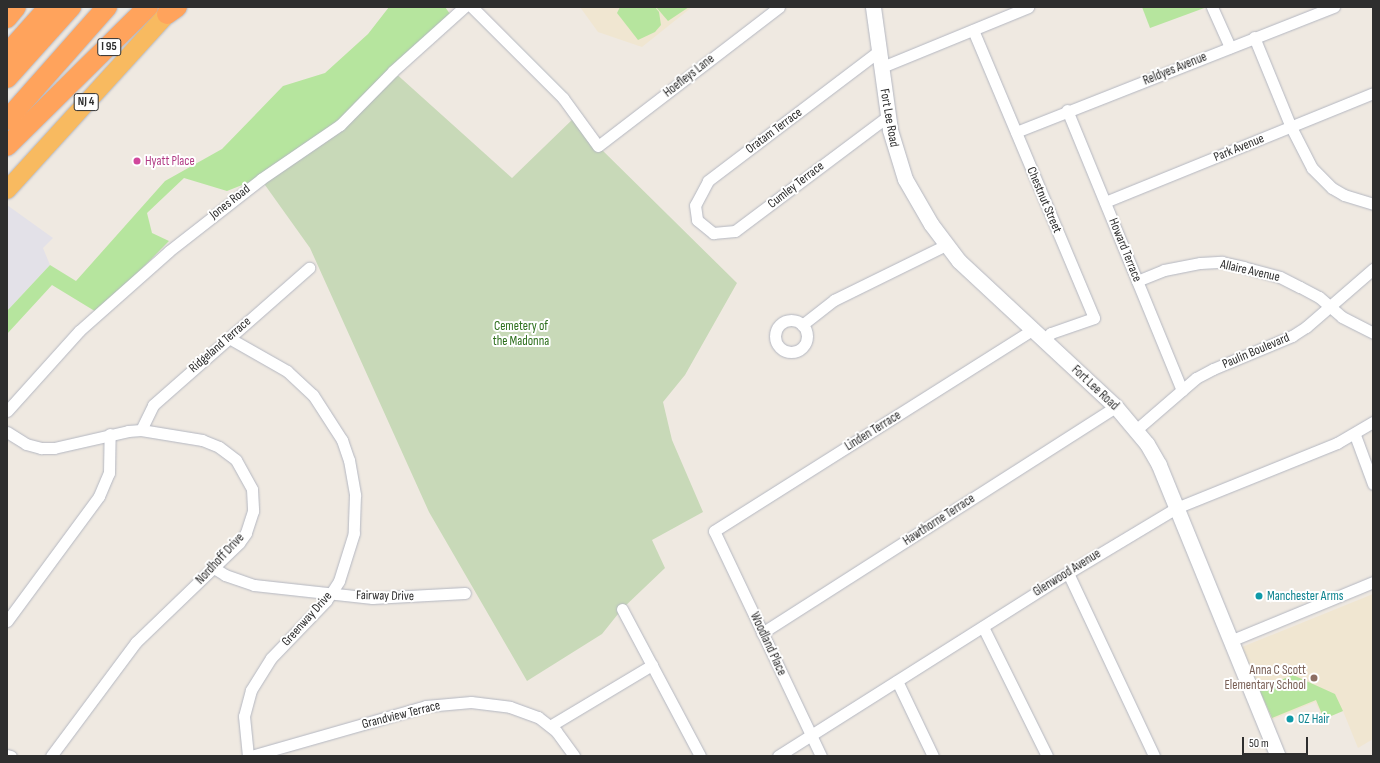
<!DOCTYPE html>
<html>
<head>
<meta charset="utf-8">
<style>
  body { margin:0 }
  #map { position:relative; width:1380px; height:763px; overflow:hidden; background:#efe9e1; font-family:"Sofia Sans Condensed",sans-serif }
  div>[style] { position:absolute }
  .industrial>* { inset:0; background:#e3e1e8 }
  .education>* { inset:0; background:#f0e6d1 }
  .green>* { inset:0; background:#b6e59e }
  .cemetery>* { inset:0; background:#c8d9b8 }
  .roads { filter:drop-shadow(0 0 1px #b4b7c1) drop-shadow(0 0 1px #b4b7c1) }
  .minor>* { height:11px; margin:-5.5px; padding:0 5.5px; transform-origin:5.5px; border-radius:5.5px; background:#fff }
  .minor>.ring { margin:-5.5px; padding:0; box-sizing:content-box; background:none; border:11px solid #fff; border-radius:50% }
  .secondary>* { height:15px; margin:-7.5px; padding:0 7.5px; transform-origin:7.5px; border-radius:7.5px; background:#fff }
  .trunk>* { height:18px; margin:-9px; padding:0 9px; transform-origin:9px; border-radius:9px; background:#f8ba60 }
  .motorway>* { height:20px; margin:-10px; padding:0 10px; transform-origin:10px; border-radius:10px; background:#ffa35c }
  .dots>* { width:11px; height:11px; translate:-50% -50%; box-sizing:border-box; border:2px solid #fff; border-radius:50% }
  span { translate:-50% -50%; white-space:nowrap; text-align:center; line-height:1.15; -webkit-text-stroke:4px #fff; paint-order:stroke }
  .shield-label span { padding:1px 3px; background:#fff; border:1px solid; border-radius:3px; -webkit-text-stroke-width:0 }
  .shield-label { font-size:12px; color:#2e2e2e; font-weight:700 }
  .street-label { font-size:13px; color:#2e2e2e }
  .hotel-label { font-size:13px; color:#b23c85 }
  .left { translate:0 -50%; text-align:left }
  .park-label { font-size:13px; color:#2c6e1b }
  .culture-label { font-size:13px; color:#0d838f }
  .education-label { font-size:13px; color:#785e54 }
  .right { translate:-100% -50%; text-align:right }
  .frame { position:absolute; inset:0; border:8px solid #2e2e2e; pointer-events:none }
  .scale { position:absolute; left:1242px; top:737px; width:66px; height:18px; box-sizing:border-box; border:2px solid #2e2e2e; border-top:0; padding-left:5px; font-size:12px; line-height:14px; white-space:nowrap; color:#2e2e2e; -webkit-text-stroke:3px #fff; paint-order:stroke }
</style>
</head>
<body>
<div id="map">
  <div class="industrial">
    <i style="clip-path:polygon(7px 205px,53px 238px,43px 248px,50px 265px,7px 311px)"></i>
  </div>
  <div class="education">
    <i style="clip-path:polygon(580px 7px,692px 7px,642px 47px,598px 32px)"></i>
    <i style="clip-path:polygon(1373px 594px,1373px 739px,1358px 748px,1343px 711px,1324px 719px,1315px 702px,1271px 720px,1242px 647px)"></i>
  </div>
  <div class="green">
    <i style="clip-path:polygon(389px 7px,445px 7px,453px 18px,340px 125px,260px 178px,227px 191px,184px 178px,147px 213px,152px 233px,169px 241px,98px 313px,52px 285px,7px 334px,7px 311px,50px 265px,76px 281px,165px 181px,222px 149px,283px 86px,325px 73px,368px 34px)"></i>
    <i style="clip-path:polygon(620px 7px,655px 7px,659px 12px,661px 25px,655px 32px,638px 40px,617px 13px)"></i>
    <i style="clip-path:polygon(656px 7px,689px 7px,668px 21px)"></i>
    <i style="clip-path:polygon(1142px 7px,1207px 7px,1150px 28px)"></i>
    <i style="clip-path:polygon(1293px 675px,1335px 694px,1343px 711px,1324px 719px,1316px 700px,1272px 718px,1259px 689px)"></i>
  </div>
  <div class="cemetery">
    <i style="clip-path:polygon(393px 71px,512px 178px,576px 116px,598px 146px,737px 283px,685px 375px,663px 402px,672px 440px,703px 512px,652px 540px,665px 568px,622px 609px,602px 634px,527px 681px,429px 512px,310px 248px,260px 178px,340px 125px)"></i>
  </div>
  <div class="roads">
    <div class="minor">
      <i style="left:472px;top:7px;width:129px;rotate:45deg"></i>
      <i style="left:563px;top:98px;width:59px;rotate:53.9deg"></i>
      <i style="left:598px;top:146px;width:228px;rotate:-37.5deg"></i>
      <i style="left:1212px;top:7px;width:44px;rotate:65.8deg"></i>
      <i style="left:973px;top:30px;width:312px;rotate:67.2deg"></i>
      <i style="left:1094px;top:318px;width:46px;rotate:160.8deg"></i>
      <i style="left:1051px;top:333px;width:11px;rotate:139deg"></i>
      <i style="left:1254px;top:37px;width:97px;rotate:67.7deg"></i>
      <i style="left:1291px;top:127px;width:46px;rotate:62.9deg"></i>
      <i style="left:1312px;top:168px;width:28px;rotate:45deg"></i>
      <i style="left:1332px;top:188px;width:14px;rotate:30deg"></i>
      <i style="left:1344px;top:195px;width:30px;rotate:17deg"></i>
      <i style="left:879px;top:51px;width:215px;rotate:142.8deg"></i>
      <i style="left:708px;top:181px;width:27px;rotate:118deg"></i>
      <i style="left:695px;top:205px;width:15px;rotate:82deg"></i>
      <i style="left:697px;top:220px;width:21px;rotate:39deg"></i>
      <i style="left:713px;top:233px;width:22px;rotate:-5deg"></i>
      <i style="left:735px;top:231px;width:191px;rotate:-36.9deg"></i>
      <i style="left:882px;top:67px;width:158px;rotate:-22.3deg"></i>
      <i style="left:1067px;top:110px;width:303px;rotate:67.7deg"></i>
      <i style="left:1016px;top:132px;width:342px;rotate:-21.5deg"></i>
      <i style="left:1105px;top:202px;width:289px;rotate:-22.1deg"></i>
      <i style="left:1137px;top:281px;width:29px;rotate:-22deg"></i>
      <i style="left:1164px;top:270px;width:37px;rotate:-11deg"></i>
      <i style="left:1200px;top:263px;width:22px;rotate:-3deg"></i>
      <i style="left:1222px;top:262px;width:22px;rotate:13deg"></i>
      <i style="left:1243px;top:267px;width:38px;rotate:15deg"></i>
      <i style="left:1280px;top:277px;width:22px;rotate:27deg"></i>
      <i style="left:1300px;top:287px;width:21px;rotate:28deg"></i>
      <i style="left:1319px;top:297px;width:30px;rotate:41deg"></i>
      <i style="left:1342px;top:317px;width:35px;rotate:27deg"></i>
      <i class="ring" style="left:775px;top:320px;width:21px;height:21px"></i>
      <i style="left:802px;top:325px;width:41px;rotate:-38deg"></i>
      <i style="left:834px;top:300px;width:125px;rotate:-26.2deg"></i>
      <i style="left:229px;top:338px;width:67px;rotate:29.6deg"></i>
      <i style="left:287px;top:371px;width:35px;rotate:43deg"></i>
      <i style="left:313px;top:395px;width:54px;rotate:57.2deg"></i>
      <i style="left:342px;top:440px;width:21px;rotate:71deg"></i>
      <i style="left:349px;top:460px;width:36px;rotate:80deg"></i>
      <i style="left:355px;top:495px;width:38px;rotate:92deg"></i>
      <i style="left:354px;top:533px;width:50px;rotate:107.4deg"></i>
      <i style="left:339px;top:581px;width:24px;rotate:123deg"></i>
      <i style="left:326px;top:601px;width:79px;rotate:134deg"></i>
      <i style="left:271px;top:658px;width:38px;rotate:122deg"></i>
      <i style="left:251px;top:690px;width:27px;rotate:105deg"></i>
      <i style="left:244px;top:716px;width:40px;rotate:84.3deg"></i>
      <i style="left:7px;top:411px;width:108px;rotate:-48deg"></i>
      <i style="left:79px;top:331px;width:120px;rotate:-41.6deg"></i>
      <i style="left:169px;top:251px;width:117px;rotate:-38deg"></i>
      <i style="left:261px;top:179px;width:96px;rotate:-34.4deg"></i>
      <i style="left:340px;top:125px;width:76px;rotate:-45.5deg"></i>
      <i style="left:393px;top:71px;width:96px;rotate:-42deg"></i>
      <i style="left:1137px;top:429px;width:78px;rotate:-40.8deg"></i>
      <i style="left:1196px;top:378px;width:19px;rotate:-28deg"></i>
      <i style="left:1213px;top:369px;width:86px;rotate:-22.7deg"></i>
      <i style="left:1292px;top:336px;width:17px;rotate:-33deg"></i>
      <i style="left:1306px;top:327px;width:89px;rotate:-40.9deg"></i>
      <i style="left:141px;top:430px;width:28px;rotate:-64deg"></i>
      <i style="left:153px;top:405px;width:208px;rotate:-41.3deg"></i>
      <i style="left:7px;top:432px;width:22px;rotate:32deg"></i>
      <i style="left:26px;top:444px;width:16px;rotate:15deg"></i>
      <i style="left:41px;top:448px;width:13px"></i>
      <i style="left:54px;top:448px;width:76px;rotate:-12.9deg"></i>
      <i style="left:128px;top:431px;width:13px;rotate:-4deg"></i>
      <i style="left:141px;top:430px;width:62px;rotate:9.3deg"></i>
      <i style="left:202px;top:440px;width:18px;rotate:22deg"></i>
      <i style="left:219px;top:447px;width:21px;rotate:37deg"></i>
      <i style="left:236px;top:460px;width:33px;rotate:61deg"></i>
      <i style="left:252px;top:489px;width:22px;rotate:87deg"></i>
      <i style="left:253px;top:511px;width:23px;rotate:108deg"></i>
      <i style="left:246px;top:533px;width:12px;rotate:125deg"></i>
      <i style="left:239px;top:543px;width:143px;rotate:136.1deg"></i>
      <i style="left:136px;top:642px;width:142px;rotate:126.7deg"></i>
      <i style="left:1355px;top:435px;width:52px;rotate:69.8deg"></i>
      <i style="left:214px;top:568px;width:13px;rotate:32deg"></i>
      <i style="left:225px;top:575px;width:31px;rotate:19deg"></i>
      <i style="left:254px;top:585px;width:119px;rotate:6.3deg"></i>
      <i style="left:372px;top:598px;width:93px;rotate:-3.1deg"></i>
      <i style="left:1068px;top:573px;width:202px;rotate:64.8deg"></i>
      <i style="left:622px;top:609px;width:166px;rotate:62deg"></i>
      <i style="left:7px;top:621px;width:155px;rotate:-53.6deg"></i>
      <i style="left:99px;top:496px;width:25px;rotate:-67deg"></i>
      <i style="left:109px;top:473px;width:39px;rotate:-89deg"></i>
      <i style="left:983px;top:627px;width:144px;rotate:63.6deg"></i>
      <i style="left:762px;top:633px;width:420px;rotate:-32.6deg"></i>
      <i style="left:1230px;top:641px;width:155px;rotate:-22.4deg"></i>
      <i style="left:897px;top:681px;width:83px;rotate:64.4deg"></i>
      <i style="left:550px;top:726px;width:119px;rotate:-30.9deg"></i>
      <i style="left:7px;top:755px;width:4px;rotate:14deg"></i>
      <i style="left:251px;top:756px;width:182px;rotate:-15.9deg"></i>
      <i style="left:426px;top:706px;width:45px;rotate:-5.1deg"></i>
      <i style="left:471px;top:702px;width:39px;rotate:7deg"></i>
      <i style="left:510px;top:707px;width:30px;rotate:20deg"></i>
      <i style="left:538px;top:717px;width:23px;rotate:38deg"></i>
      <i style="left:556px;top:731px;width:31px;rotate:54deg"></i>
      <i style="left:778px;top:756px;width:343px;rotate:-32.3deg"></i>
      <i style="left:1068px;top:573px;width:126px;rotate:-31deg"></i>
      <i style="left:1176px;top:508px;width:174px;rotate:-22deg"></i>
      <i style="left:1337px;top:443px;width:42px;rotate:-30.3deg"></i>
      <i style="left:821px;top:756px;width:249px;rotate:-115.4deg"></i>
      <i style="left:714px;top:531px;width:376px;rotate:-32.3deg"></i>
    </div>
    <div class="secondary">
      <i style="left:873px;top:7px;width:124px;rotate:82.1deg"></i>
      <i style="left:890px;top:130px;width:51px;rotate:73deg"></i>
      <i style="left:905px;top:179px;width:52px;rotate:60deg"></i>
      <i style="left:931px;top:224px;width:46px;rotate:52.9deg"></i>
      <i style="left:959px;top:261px;width:214px;rotate:42.9deg"></i>
      <i style="left:1116px;top:407px;width:48px;rotate:50deg"></i>
      <i style="left:1147px;top:444px;width:24px;rotate:60deg"></i>
      <i style="left:1159px;top:465px;width:314px;rotate:67.8deg"></i>
    </div>
    <div class="trunk">
      <i style="left:7px;top:190px;width:238px;rotate:-47.7deg"></i>
    </div>
    <div class="motorway">
      <i style="left:167px;top:14px;width:12px;rotate:-35deg"></i>
      <i style="left:7px;top:18px;width:14px;rotate:-51deg"></i>
      <i style="left:7px;top:54px;width:63px;rotate:-48.2deg"></i>
      <i style="left:7px;top:78px;width:96px;rotate:-48deg"></i>
      <i style="left:7px;top:120px;width:151px;rotate:-48.5deg"></i>
      <i style="left:7px;top:146px;width:198px;rotate:-44.6deg"></i>
    </div>
  </div>
  <div class="dots">
    <i style="left:137px;top:161px;background:#d1479c"></i>
    <i style="left:1259px;top:596px;background:#0f9aa8"></i>
    <i style="left:1314px;top:678px;background:#8d6e63"></i>
    <i style="left:1290px;top:719px;background:#0f9aa8"></i>
  </div>
  <div class="shield-label">
    <span style="left:109px;top:47px">I 95</span>
    <span style="left:86px;top:102px">NJ 4</span>
  </div>
  <div class="street-label">
    <span style="left:1175px;top:69px;rotate:-22deg">Reldyes Avenue</span>
    <span style="left:689px;top:76px;rotate:-38deg">Hoefleys Lane</span>
    <span style="left:889px;top:118px;rotate:80deg">Fort Lee Road</span>
    <span style="left:774px;top:131px;rotate:-37deg">Oratam Terrace</span>
    <span style="left:1239px;top:148px;rotate:-22deg">Park Avenue</span>
    <span style="left:796px;top:185px;rotate:-38deg">Cumley Terrace</span>
    <span style="left:1044px;top:200px;rotate:67deg">Chestnut Street</span>
    <span style="left:230px;top:202px;rotate:-38deg">Jones Road</span>
    <span style="left:1125px;top:250px;rotate:68deg">Howard Terrace</span>
    <span style="left:1250px;top:271px;rotate:13deg">Allaire Avenue</span>
    <span style="left:220px;top:345px;rotate:-41deg">Ridgeland Terrace</span>
    <span style="left:1256px;top:351px;rotate:-23deg">Paulin Boulevard</span>
    <span style="left:1095px;top:388px;rotate:43deg">Fort Lee Road</span>
    <span style="left:873px;top:431px;rotate:-32deg">Linden Terrace</span>
    <span style="left:939px;top:520px;rotate:-33deg">Hawthorne Terrace</span>
    <span style="left:220px;top:559px;rotate:-47deg">Nordhoff Drive</span>
    <span style="left:1067px;top:573px;rotate:-32deg">Glenwood Avenue</span>
    <span style="left:385px;top:596px;rotate:1deg">Fairway Drive</span>
    <span style="left:307px;top:619px;rotate:-48deg">Greenway Drive</span>
    <span style="left:768px;top:644px;rotate:65deg">Woodland Place</span>
    <span style="left:401px;top:715px;rotate:-14deg">Grandview Terrace</span>
  </div>
  <div class="hotel-label">
    <span class="left" style="left:145px;top:161px">Hyatt Place</span>
  </div>
  <div class="park-label">
    <span style="left:521px;top:334px">Cemetery of<br>the Madonna</span>
  </div>
  <div class="culture-label">
    <span class="left" style="left:1267px;top:596px">Manchester Arms</span>
    <span class="left" style="left:1298px;top:719px">OZ Hair</span>
  </div>
  <div class="education-label">
    <span class="right" style="left:1306px;top:678px">Anna C Scott<br>Elementary School</span>
  </div>
  <div class="frame"></div>
  <div class="scale">50 m</div>
</div>
</body>
</html>
